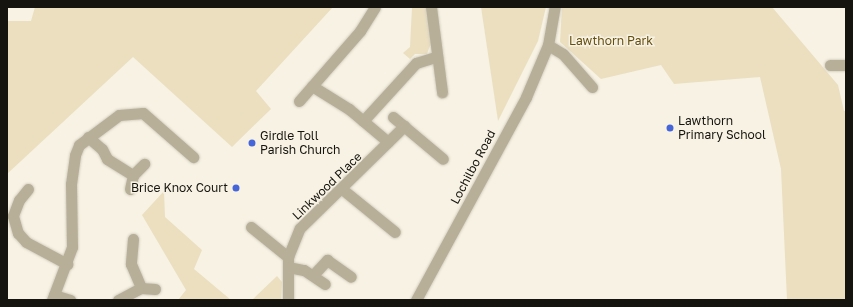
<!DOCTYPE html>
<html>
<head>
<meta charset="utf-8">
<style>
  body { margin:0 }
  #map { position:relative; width:853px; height:307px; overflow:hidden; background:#f7f2e3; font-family:"Golos Text",sans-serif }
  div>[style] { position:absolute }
  .green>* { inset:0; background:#ebdfc0 }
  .roads { filter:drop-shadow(0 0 1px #d3cec1) drop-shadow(0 0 1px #d3cec1) }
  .minor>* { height:11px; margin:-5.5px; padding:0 5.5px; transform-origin:5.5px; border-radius:5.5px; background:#b8af99 }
  .dots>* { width:11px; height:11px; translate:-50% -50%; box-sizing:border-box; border:2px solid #f7f2e3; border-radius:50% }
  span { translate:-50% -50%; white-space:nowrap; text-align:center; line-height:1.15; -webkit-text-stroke:3px #f7f2e3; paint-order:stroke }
  .park-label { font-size:12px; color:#644f11 }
  .poi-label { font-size:12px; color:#16140f }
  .left { translate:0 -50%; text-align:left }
  .right { translate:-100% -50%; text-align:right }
  .street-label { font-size:12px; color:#16140f }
  .frame { position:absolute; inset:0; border:8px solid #16140f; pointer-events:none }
</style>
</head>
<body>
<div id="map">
  <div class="green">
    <i style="clip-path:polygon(35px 7px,333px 7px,256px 91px,271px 109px,232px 147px,133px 57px,7px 174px,7px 21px,31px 21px)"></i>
    <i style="clip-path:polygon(412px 7px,428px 7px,432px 40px,427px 54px,415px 54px,410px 59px,403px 53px,410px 47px)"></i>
    <i style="clip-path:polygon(481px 7px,546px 7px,538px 41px,498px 121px)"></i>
    <i style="clip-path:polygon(562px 7px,772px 7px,838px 85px,844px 111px,846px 111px,846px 300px,787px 300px,781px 169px,760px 77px,674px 84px,661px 65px,601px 79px,560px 42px)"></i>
    <i style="clip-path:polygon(164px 191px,165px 217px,202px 250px,194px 269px,231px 300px,178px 300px,186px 290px,142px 215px)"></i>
    <i style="clip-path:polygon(277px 276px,282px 282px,281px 300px,252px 300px)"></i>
  </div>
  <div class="roads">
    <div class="minor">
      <i style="left:431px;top:7px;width:86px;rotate:82.6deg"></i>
      <i style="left:548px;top:45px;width:17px;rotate:31deg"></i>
      <i style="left:563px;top:54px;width:44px;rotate:48.7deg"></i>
      <i style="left:830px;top:65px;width:16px"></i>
      <i style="left:312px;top:86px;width:44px;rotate:31.9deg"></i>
      <i style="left:349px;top:109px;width:51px;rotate:40.2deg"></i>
      <i style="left:299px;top:101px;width:93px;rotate:-48.9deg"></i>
      <i style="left:360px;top:31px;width:28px;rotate:-58deg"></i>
      <i style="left:393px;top:117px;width:65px;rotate:40deg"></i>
      <i style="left:363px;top:121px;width:79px;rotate:-47.6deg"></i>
      <i style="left:416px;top:63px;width:21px;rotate:-17deg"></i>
      <i style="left:88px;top:137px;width:18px;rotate:41deg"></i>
      <i style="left:102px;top:149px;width:11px;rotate:63deg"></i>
      <i style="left:107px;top:159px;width:31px;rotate:32deg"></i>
      <i style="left:28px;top:189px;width:14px;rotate:129deg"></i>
      <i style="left:19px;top:200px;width:17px;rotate:111deg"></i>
      <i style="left:13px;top:216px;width:18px;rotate:74deg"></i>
      <i style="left:18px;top:233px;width:12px;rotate:48deg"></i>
      <i style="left:26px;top:242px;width:47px;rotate:28.2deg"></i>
      <i style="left:130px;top:189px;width:14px;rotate:-78deg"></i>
      <i style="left:133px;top:175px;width:16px;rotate:-45deg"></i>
      <i style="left:342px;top:189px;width:68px;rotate:39.1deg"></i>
      <i style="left:251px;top:227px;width:48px;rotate:39deg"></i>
      <i style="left:133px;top:239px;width:25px;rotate:95deg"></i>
      <i style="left:131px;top:264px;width:26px;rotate:67deg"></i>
      <i style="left:288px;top:267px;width:16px;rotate:11deg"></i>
      <i style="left:304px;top:270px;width:25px;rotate:34deg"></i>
      <i style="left:313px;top:275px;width:21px;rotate:-47deg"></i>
      <i style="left:327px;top:260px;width:29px;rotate:35deg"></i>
      <i style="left:54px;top:295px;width:17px;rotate:17deg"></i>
      <i style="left:52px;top:300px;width:57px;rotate:-69.3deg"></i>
      <i style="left:72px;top:247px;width:63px;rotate:-90.9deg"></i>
      <i style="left:71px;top:184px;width:29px;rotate:-82deg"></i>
      <i style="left:75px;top:155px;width:11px;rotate:-68deg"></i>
      <i style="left:79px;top:145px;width:50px;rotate:-36.9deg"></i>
      <i style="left:119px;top:115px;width:24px;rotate:-5deg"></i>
      <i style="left:143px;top:113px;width:67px;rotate:41.3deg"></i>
      <i style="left:118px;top:300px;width:26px;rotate:-28deg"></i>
      <i style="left:141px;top:288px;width:14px;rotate:4deg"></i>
      <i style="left:288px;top:300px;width:43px;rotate:-90deg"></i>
      <i style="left:288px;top:257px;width:31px;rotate:-68deg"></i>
      <i style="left:300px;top:228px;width:146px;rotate:-44.4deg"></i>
      <i style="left:416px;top:300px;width:231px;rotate:-61.5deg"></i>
      <i style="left:526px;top:97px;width:56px;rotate:-67.1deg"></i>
      <i style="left:548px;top:45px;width:39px;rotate:-80deg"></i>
    </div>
  </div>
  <div class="dots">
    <i style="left:670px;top:128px;background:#4565d8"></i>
    <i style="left:252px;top:143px;background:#4565d8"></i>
    <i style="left:236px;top:188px;background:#4565d8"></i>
  </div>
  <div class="park-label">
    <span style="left:611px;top:41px">Lawthorn Park</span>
  </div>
  <div class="poi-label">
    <span class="left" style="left:678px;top:128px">Lawthorn<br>Primary School</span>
    <span class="left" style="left:260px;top:143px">Girdle Toll<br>Parish Church</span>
    <span class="right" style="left:228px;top:188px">Brice Knox Court</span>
  </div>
  <div class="street-label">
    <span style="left:473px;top:167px;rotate:-62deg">Lochilbo Road</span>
    <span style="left:327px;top:186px;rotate:-44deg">Linkwood Place</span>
  </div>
  <div class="frame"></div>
</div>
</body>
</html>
